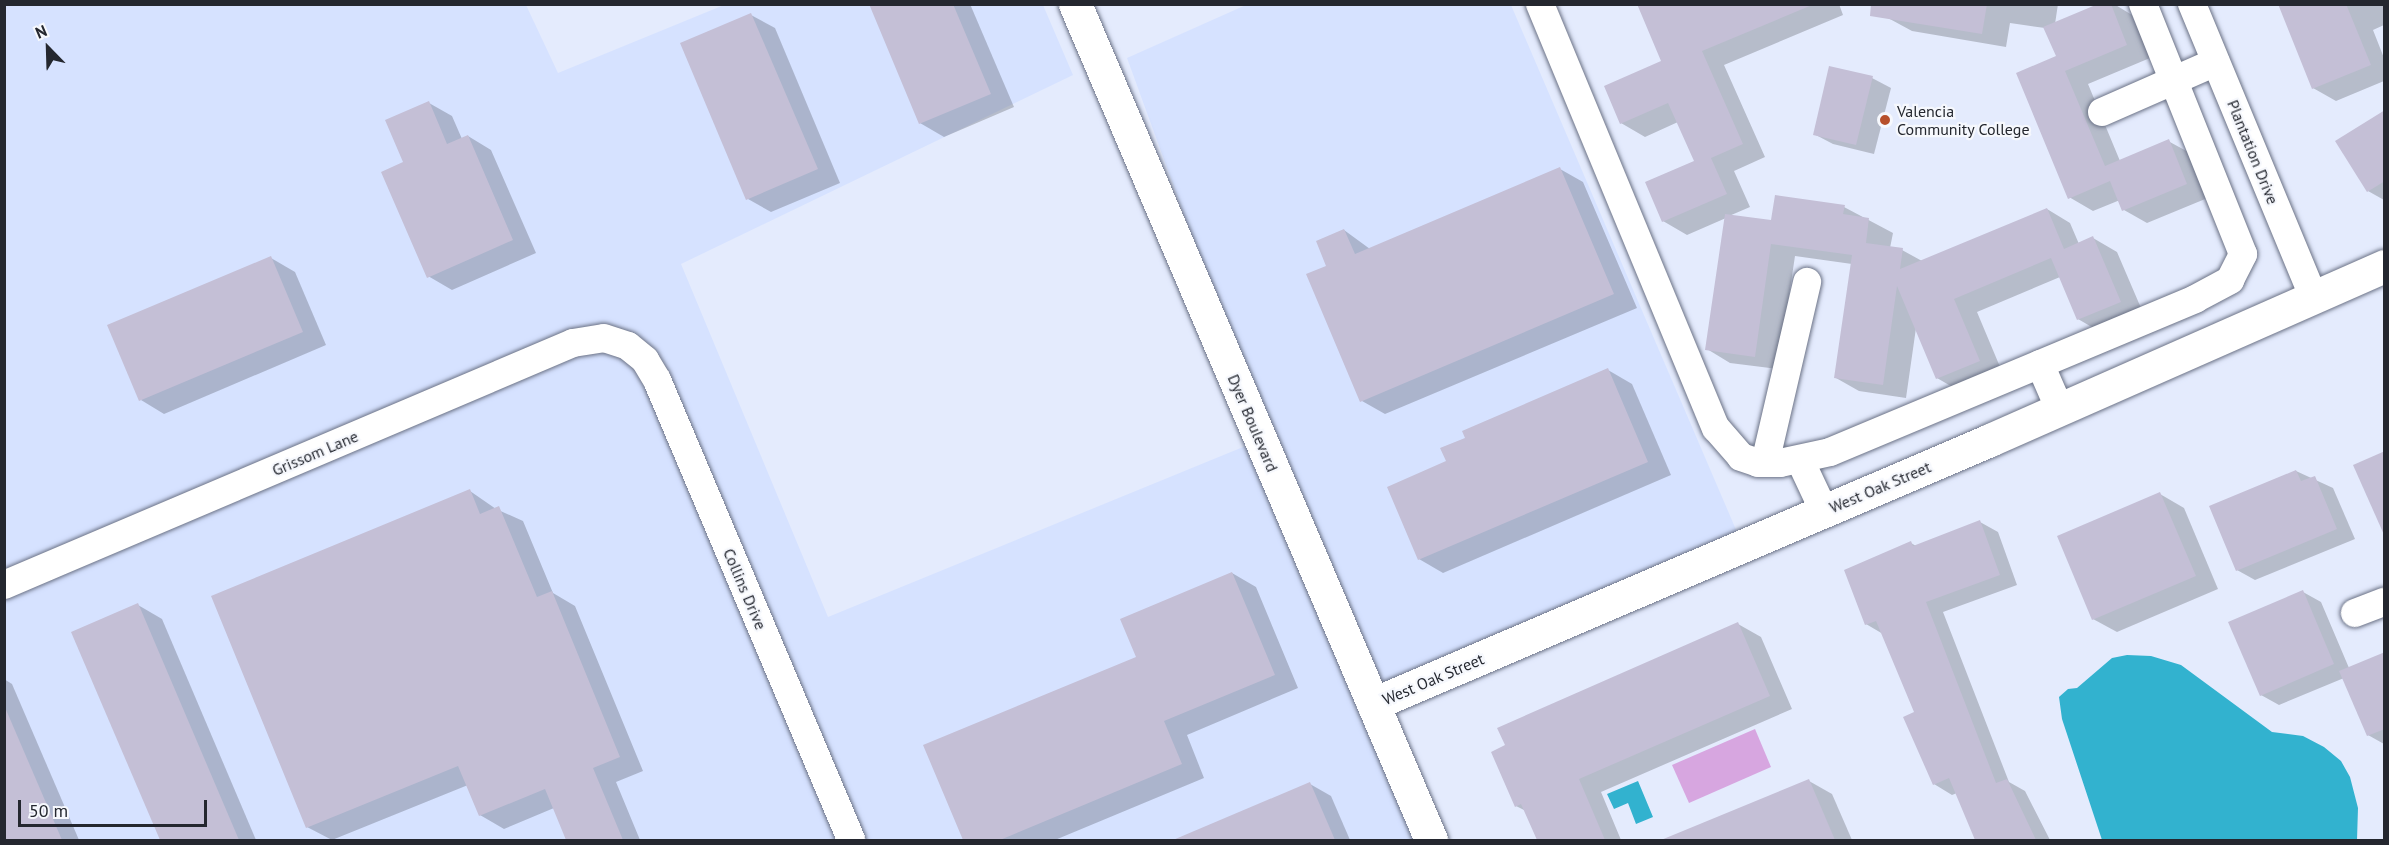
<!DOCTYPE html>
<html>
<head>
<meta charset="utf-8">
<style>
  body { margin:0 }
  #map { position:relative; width:2389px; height:845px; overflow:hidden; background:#e4ebfd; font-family:"PT Sans",sans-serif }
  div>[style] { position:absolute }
  .built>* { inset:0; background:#d6e2ff }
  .green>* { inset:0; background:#d7a6e0 }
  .water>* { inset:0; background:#32b2cf }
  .shadow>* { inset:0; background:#0003 }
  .building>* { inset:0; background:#c4bfd6 }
  .roads { filter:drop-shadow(0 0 2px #6b7286) drop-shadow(0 0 2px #6b7286) }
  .street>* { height:28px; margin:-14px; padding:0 14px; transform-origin:14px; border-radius:14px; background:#fff }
  .secondary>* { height:33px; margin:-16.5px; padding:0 16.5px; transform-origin:16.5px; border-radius:16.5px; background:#fff }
  .dots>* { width:16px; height:16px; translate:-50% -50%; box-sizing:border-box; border:3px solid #f6f8fd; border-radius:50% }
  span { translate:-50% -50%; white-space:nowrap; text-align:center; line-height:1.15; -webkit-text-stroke:4.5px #f6f8fd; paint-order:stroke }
  .poi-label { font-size:16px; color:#24272f }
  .left { translate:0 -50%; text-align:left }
  .street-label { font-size:16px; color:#24272f }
  .frame { position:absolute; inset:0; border:6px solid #24272f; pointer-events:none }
  .north { position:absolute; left:18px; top:18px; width:60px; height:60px; -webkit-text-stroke:4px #f6f8fd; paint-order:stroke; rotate:337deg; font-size:16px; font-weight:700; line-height:24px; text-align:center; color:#24272f }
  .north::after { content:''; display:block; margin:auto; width:21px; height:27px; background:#24272f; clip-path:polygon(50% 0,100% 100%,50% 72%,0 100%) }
  .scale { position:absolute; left:18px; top:800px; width:189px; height:27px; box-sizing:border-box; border:3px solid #24272f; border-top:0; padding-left:8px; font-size:18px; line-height:21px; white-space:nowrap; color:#24272f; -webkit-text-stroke:4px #f6f8fd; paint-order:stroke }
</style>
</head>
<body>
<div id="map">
  <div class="built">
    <i style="clip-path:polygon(5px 4px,526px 5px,558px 73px,724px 5px,1043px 5px,1073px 75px,681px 264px,828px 617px,1248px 445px,1417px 840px,5px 840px)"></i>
    <i style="clip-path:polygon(1246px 5px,1511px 5px,1737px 532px,1379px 686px,1217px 305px,1127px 58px)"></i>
  </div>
  <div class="green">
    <i style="clip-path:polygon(1755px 729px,1771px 767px,1689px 803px,1672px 765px)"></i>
  </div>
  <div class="water">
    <i style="clip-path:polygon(2127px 655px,2151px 656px,2181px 665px,2272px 732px,2303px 736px,2324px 747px,2341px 761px,2350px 777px,2358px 808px,2357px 840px,2102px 840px,2062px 719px,2059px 697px,2068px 689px,2077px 688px,2112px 658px)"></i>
    <i style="clip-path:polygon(1638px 781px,1653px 817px,1636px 824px,1628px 803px,1614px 809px,1607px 794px)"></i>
  </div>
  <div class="shadow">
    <i style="clip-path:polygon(870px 4px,970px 4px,1014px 107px,944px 137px,920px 123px)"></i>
    <i style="clip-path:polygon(1638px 4px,1839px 4px,1843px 15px,1724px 65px,1765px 157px,1734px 171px,1750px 207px,1729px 216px,1773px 222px,1844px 207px,1893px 233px,1890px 248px,1902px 250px,1922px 261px,2047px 209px,2070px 223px,2079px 244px,2093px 238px,2117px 252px,2144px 315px,2102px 333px,2078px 319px,2060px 277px,1977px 312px,2003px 374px,1961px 392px,1937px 378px,1916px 328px,1906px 398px,1859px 391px,1836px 378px,1852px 264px,1795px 256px,1778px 369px,1730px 363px,1707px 349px,1726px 218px,1687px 235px,1663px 221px,1696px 161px,1678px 122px,1645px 137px,1621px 123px,1663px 62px)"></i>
    <i style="clip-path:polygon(1890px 4px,2058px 4px,2055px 24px,2101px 4px,2114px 4px,2132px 15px,2150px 58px,2088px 84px,2120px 161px,2168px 141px,2192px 154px,2210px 197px,2147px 223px,2124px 210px,2120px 200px,2093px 211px,2069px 197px,2058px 57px,2045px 28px,2010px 23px,2006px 47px,1912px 31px,1888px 18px)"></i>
    <i style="clip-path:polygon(2279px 4px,2384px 4px,2384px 25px,2373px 30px,2384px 58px,2384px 81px,2336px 101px,2313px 88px)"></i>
    <i style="clip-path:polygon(751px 15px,775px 28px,840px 183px,771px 212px,748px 199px)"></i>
    <i style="clip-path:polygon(1872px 78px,1891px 88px,1874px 154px,1833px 144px,1814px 134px)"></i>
    <i style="clip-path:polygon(429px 103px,452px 116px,462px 139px,468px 136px,491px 150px,536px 253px,452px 290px,428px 276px,405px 163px)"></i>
    <i style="clip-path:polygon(2384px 112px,2384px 200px,2368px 191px)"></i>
    <i style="clip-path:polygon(1560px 169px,1583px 182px,1637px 308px,1385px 414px,1362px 401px,1328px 267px,1344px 230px,1370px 249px)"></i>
    <i style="clip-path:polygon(271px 258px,295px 272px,326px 345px,164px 414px,141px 400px)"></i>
    <i style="clip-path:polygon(1608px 370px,1632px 384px,1671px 475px,1443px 573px,1419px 559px)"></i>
    <i style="clip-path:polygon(2296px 471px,2333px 488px,2355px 539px,2255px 580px,2237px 570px)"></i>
    <i style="clip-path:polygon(470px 491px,496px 509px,523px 521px,553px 593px,575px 606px,643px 771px,616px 782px,640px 840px,568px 840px,554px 808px,504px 829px,480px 815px,468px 785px,332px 840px,307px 827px)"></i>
    <i style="clip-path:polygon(2160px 494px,2184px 508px,2218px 589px,2117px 632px,2093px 619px)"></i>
    <i style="clip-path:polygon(1980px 522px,1998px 532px,2017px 585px,1943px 612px,2009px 782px,2025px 791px,2050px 840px,1976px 840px,1957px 793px,1952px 795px,1934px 784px,1916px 713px,1883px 634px,1866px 624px,1911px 543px,1916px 546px)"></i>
    <i style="clip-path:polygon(1232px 573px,1256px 587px,1298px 688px,1187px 735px,1204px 778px,1055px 840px,965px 840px,925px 746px,1138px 657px)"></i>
    <i style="clip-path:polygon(2303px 592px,2321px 602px,2349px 668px,2384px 654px,2384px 744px,2368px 735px,2344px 678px,2279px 705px,2261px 695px)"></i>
    <i style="clip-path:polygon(138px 605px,162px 619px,256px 840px,162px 840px,73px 632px)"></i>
    <i style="clip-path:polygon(1738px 624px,1761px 637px,1792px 709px,1601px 792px,1621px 840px,1538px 840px,1526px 811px,1516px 806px)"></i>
    <i style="clip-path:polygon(4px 679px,12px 684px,79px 840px,4px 840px)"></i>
    <i style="clip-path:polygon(1809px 781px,1832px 794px,1852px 840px,1664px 840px)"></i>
    <i style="clip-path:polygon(1310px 784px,1331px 796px,1350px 840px,1175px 840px)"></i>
  </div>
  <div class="building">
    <i style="clip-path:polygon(869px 4px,953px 4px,991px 94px,919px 124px)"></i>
    <i style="clip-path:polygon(1637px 4px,1812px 5px,1702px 51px,1743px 144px,1711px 158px,1727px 194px,1662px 222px,1645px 182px,1694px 161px,1668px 103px,1620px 124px,1604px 86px,1661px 61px)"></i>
    <i style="clip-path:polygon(1871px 4px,1987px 4px,1982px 34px,1870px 16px)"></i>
    <i style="clip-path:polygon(2098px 4px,2111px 4px,2127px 45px,2065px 71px,2105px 166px,2169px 139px,2187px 184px,2122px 211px,2110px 181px,2068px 199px,2016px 73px,2056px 56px,2043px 27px)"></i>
    <i style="clip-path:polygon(2278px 4px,2346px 4px,2371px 65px,2312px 89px)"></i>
    <i style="clip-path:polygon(751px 13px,818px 169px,746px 200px,680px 43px)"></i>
    <i style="clip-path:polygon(1829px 66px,1873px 76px,1856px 145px,1813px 135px)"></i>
    <i style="clip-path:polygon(429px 101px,447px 144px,468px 135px,513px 240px,427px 278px,381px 172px,403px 162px,385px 120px)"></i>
    <i style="clip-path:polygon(2385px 110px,2385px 181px,2367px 192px,2335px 141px)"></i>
    <i style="clip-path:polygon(1560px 167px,1614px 294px,1360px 402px,1306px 274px,1326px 266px,1316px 241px,1344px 229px,1355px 254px)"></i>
    <i style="clip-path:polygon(1775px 195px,1845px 205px,1843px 214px,1869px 218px,1866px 243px,1903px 248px,1900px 269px,2047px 208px,2064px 249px,2093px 236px,2121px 302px,2077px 320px,2051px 258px,1954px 299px,1980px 361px,1936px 379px,1897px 286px,1883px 385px,1834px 378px,1852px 255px,1771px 244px,1755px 357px,1705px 350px,1725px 214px,1771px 220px)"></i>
    <i style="clip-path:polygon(271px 256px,303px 332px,139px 401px,107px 325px)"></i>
    <i style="clip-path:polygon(1608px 368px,1648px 462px,1418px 560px,1387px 487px,1446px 461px,1440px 448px,1465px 438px,1462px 431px)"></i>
    <i style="clip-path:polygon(2385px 451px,2385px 537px,2353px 465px)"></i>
    <i style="clip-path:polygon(2296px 470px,2301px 481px,2315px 476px,2337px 529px,2236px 571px,2209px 506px)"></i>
    <i style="clip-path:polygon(470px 489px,480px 514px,499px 506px,537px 597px,552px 591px,620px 757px,593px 768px,623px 840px,566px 840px,545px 789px,479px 816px,458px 766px,306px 828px,211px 596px)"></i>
    <i style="clip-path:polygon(2160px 492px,2196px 576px,2092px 620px,2057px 536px)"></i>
    <i style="clip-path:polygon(1980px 520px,2000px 575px,1926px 602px,1996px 783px,2007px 779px,2036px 840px,1975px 840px,1949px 778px,1933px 785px,1903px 717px,1914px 712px,1876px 621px,1865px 625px,1844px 570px,1911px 541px,1913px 546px)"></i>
    <i style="clip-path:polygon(1232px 572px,1275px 675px,1164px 721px,1182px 764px,1000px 840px,963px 840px,923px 745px,1136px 657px,1120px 619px)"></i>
    <i style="clip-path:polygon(2303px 590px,2334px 664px,2260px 696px,2228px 622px)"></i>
    <i style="clip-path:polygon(138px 603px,239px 840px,160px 840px,71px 632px)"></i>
    <i style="clip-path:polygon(1738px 622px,1770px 696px,1579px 779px,1605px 840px,1537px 840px,1521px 804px,1515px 807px,1491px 752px,1505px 745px,1497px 728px)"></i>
    <i style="clip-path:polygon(2385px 652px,2385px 729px,2367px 736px,2339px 671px)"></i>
    <i style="clip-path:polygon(4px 705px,62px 840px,4px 840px)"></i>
    <i style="clip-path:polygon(1809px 779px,1835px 840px,1661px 840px)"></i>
    <i style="clip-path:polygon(1310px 782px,1335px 840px,1173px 840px)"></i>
  </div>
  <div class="roads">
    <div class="street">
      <i style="left:1540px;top:4px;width:459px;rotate:67.5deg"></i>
      <i style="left:1716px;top:428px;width:38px;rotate:49deg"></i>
      <i style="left:1741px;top:457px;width:18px;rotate:19deg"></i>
      <i style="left:1758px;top:463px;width:22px"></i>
      <i style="left:1780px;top:463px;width:51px;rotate:-12.4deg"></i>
      <i style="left:1830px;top:452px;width:396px;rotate:-22.7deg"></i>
      <i style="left:2195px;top:299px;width:40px;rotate:-28deg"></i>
      <i style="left:2230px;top:280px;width:29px;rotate:-63deg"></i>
      <i style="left:2243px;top:254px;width:269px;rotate:-111.8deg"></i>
      <i style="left:2192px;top:4px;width:319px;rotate:67.5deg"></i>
      <i style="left:2102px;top:112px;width:124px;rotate:-23.7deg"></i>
      <i style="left:2040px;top:364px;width:50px;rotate:66.5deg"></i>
      <i style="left:1800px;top:460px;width:56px;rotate:64.8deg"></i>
      <i style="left:1765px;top:463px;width:186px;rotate:-76.9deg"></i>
      <i style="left:4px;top:585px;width:618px;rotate:-23.04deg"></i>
      <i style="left:573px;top:343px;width:31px;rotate:-9deg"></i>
      <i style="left:604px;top:338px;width:25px;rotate:18deg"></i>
      <i style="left:628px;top:346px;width:22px;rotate:39deg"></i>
      <i style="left:645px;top:360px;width:23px;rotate:59deg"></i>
      <i style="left:657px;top:380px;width:499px;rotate:67.1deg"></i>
      <i style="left:2355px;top:613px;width:31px;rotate:-21deg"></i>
    </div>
    <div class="secondary">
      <i style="left:1075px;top:4px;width:909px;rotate:66.93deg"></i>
      <i style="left:1373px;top:704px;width:671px;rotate:-23.16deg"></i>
      <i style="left:1990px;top:440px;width:431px;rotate:-23.8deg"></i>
    </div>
  </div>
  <div class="dots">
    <i style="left:1885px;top:120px;background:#b74f2b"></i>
  </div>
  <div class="poi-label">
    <span class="left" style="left:1897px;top:120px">Valencia<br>Community College</span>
  </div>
  <div class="street-label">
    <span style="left:2253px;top:152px;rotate:68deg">Plantation Drive</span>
    <span style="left:1253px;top:423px;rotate:67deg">Dyer Boulevard</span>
    <span style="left:315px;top:453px;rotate:-23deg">Grissom Lane</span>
    <span style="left:1880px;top:487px;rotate:-23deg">West Oak Street</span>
    <span style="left:745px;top:589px;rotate:67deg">Collins Drive</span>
    <span style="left:1433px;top:679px;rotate:-23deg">West Oak Street</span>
  </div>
  <div class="frame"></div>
  <div class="north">N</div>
  <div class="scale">50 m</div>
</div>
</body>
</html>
